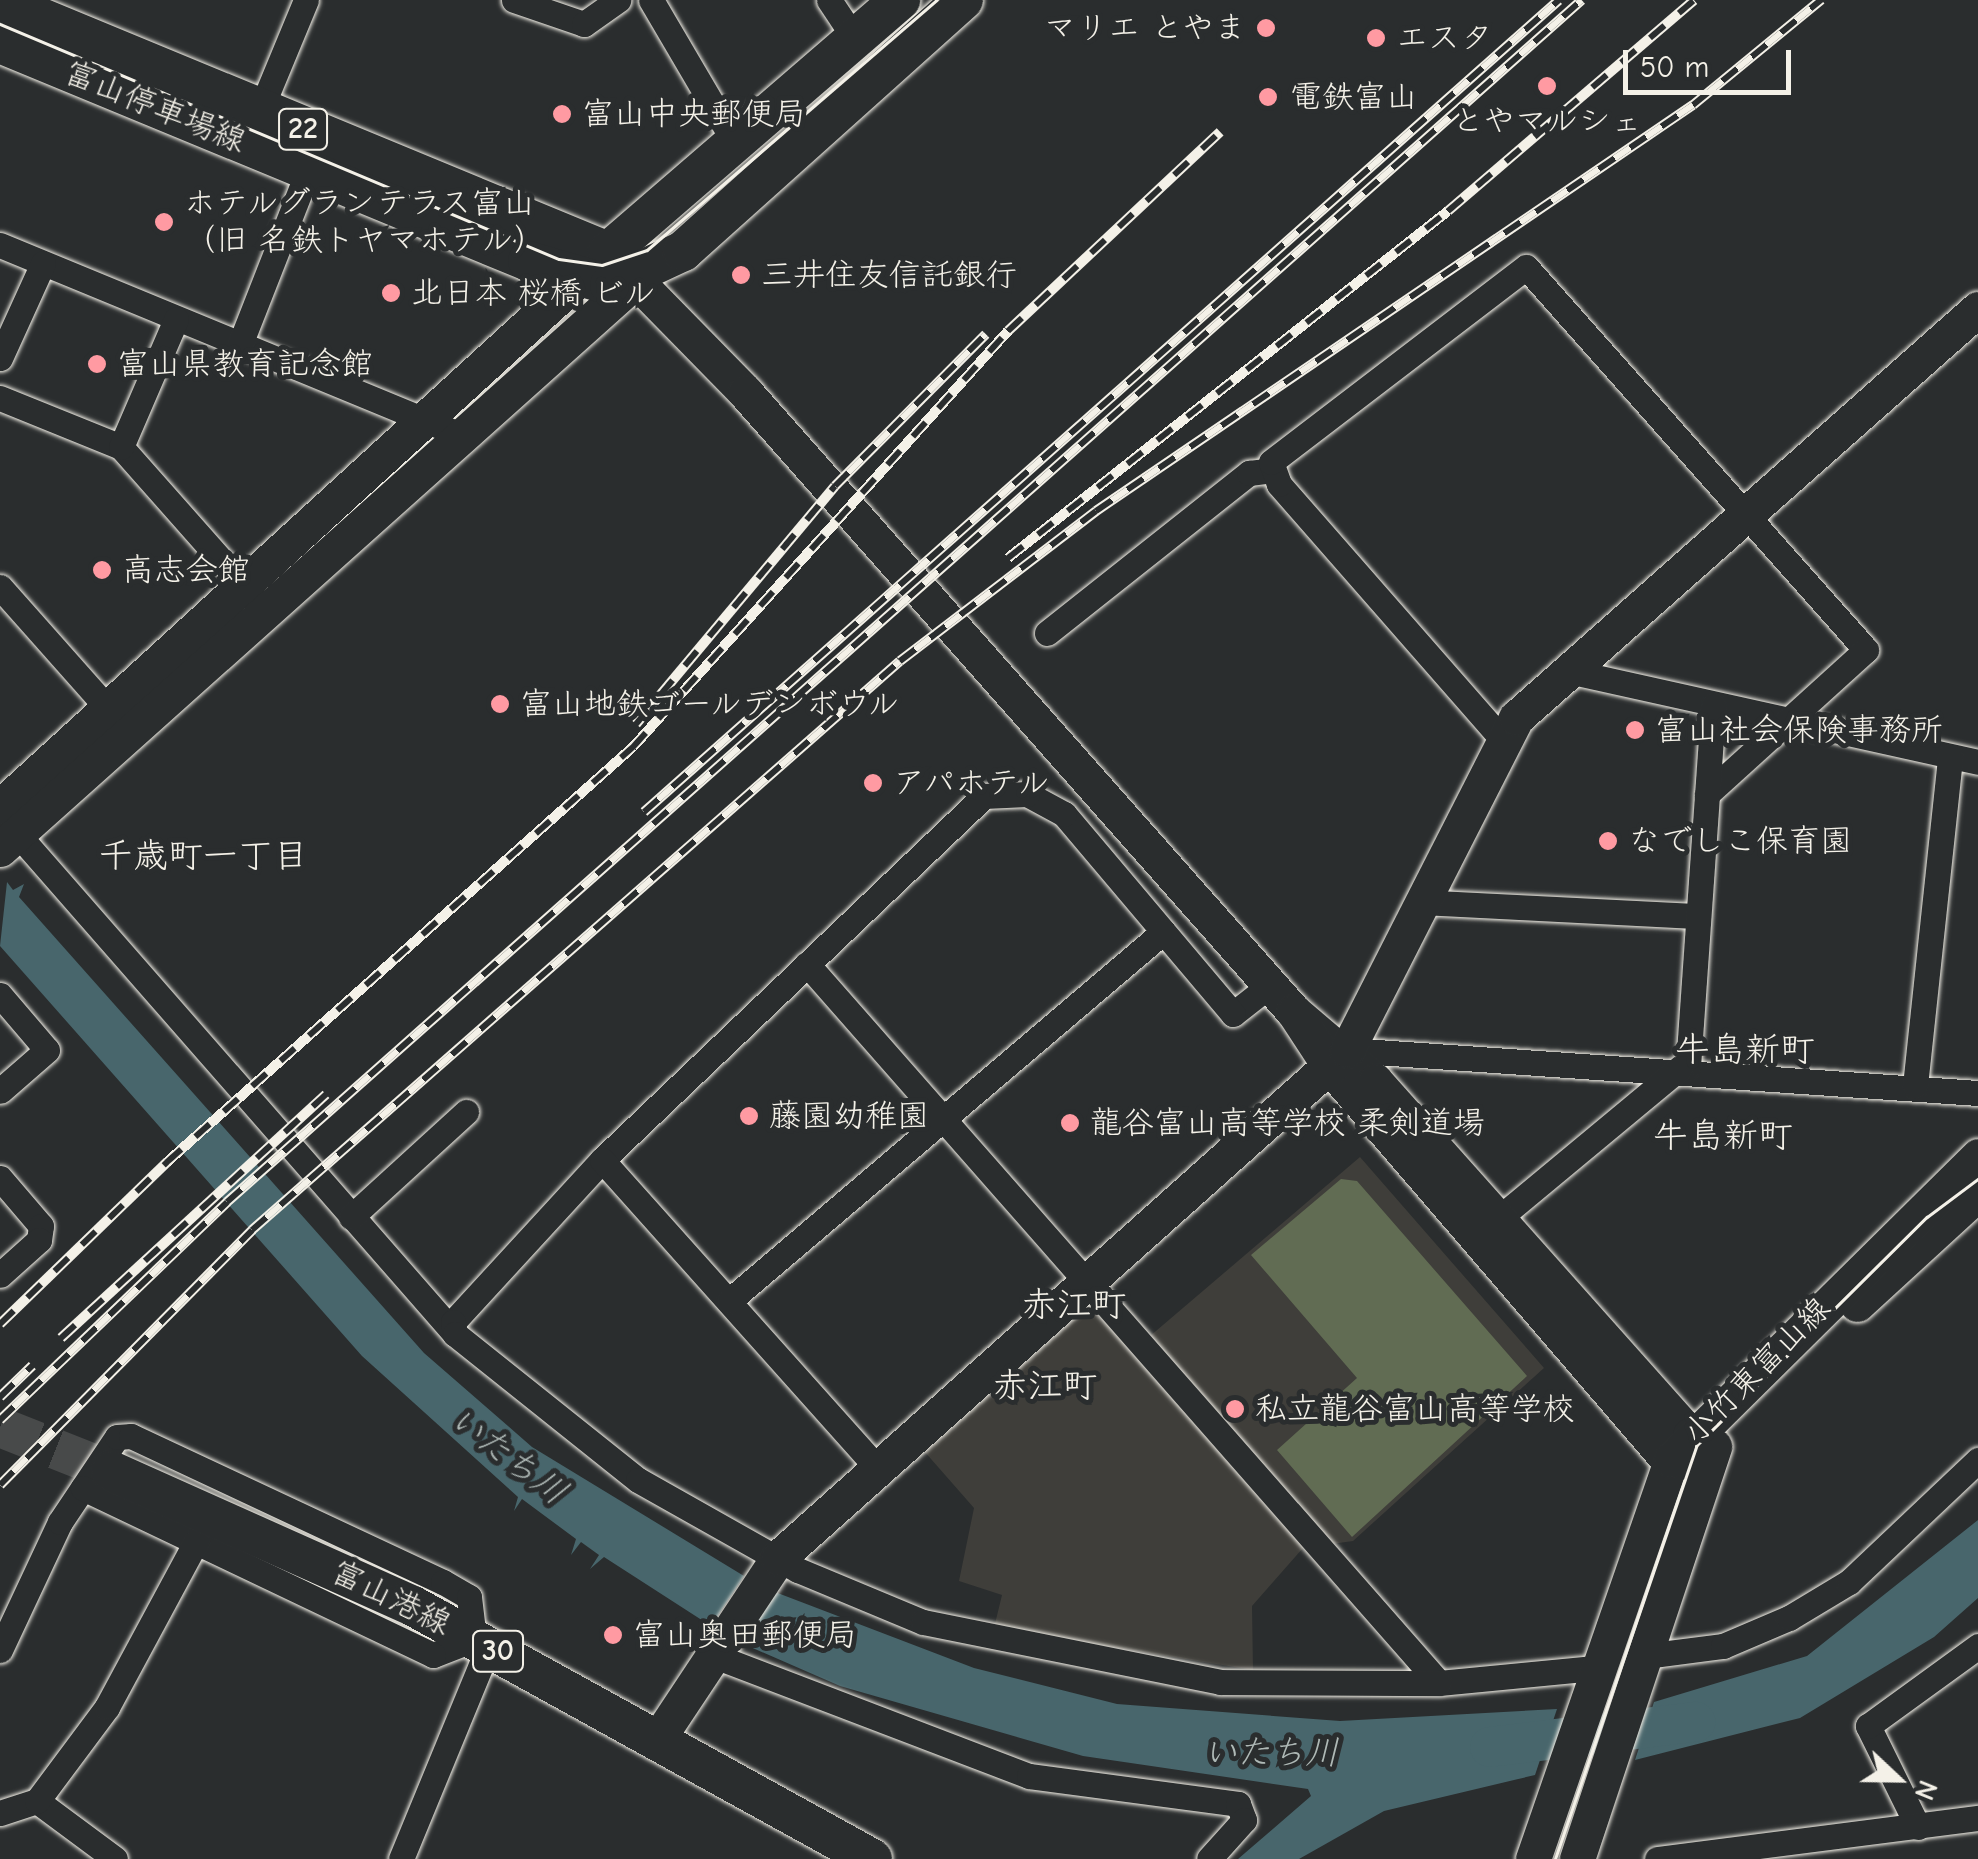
<!DOCTYPE html>
<html>
<head>
<meta charset="utf-8">
<style>
  body { margin:0 }
  #map { position:relative; width:1978px; height:1859px; overflow:hidden; background:#2a2d2e; font-family:"Comic Neue","Klee One",sans-serif }
  div>[style] { position:absolute }
  .built>* { inset:0; background:#3f3e3a }
  .green>* { inset:0; background:#616c53 }
  .water>* { inset:0; background:#48666c }
  .river>* { height:40px; margin:-20px; padding:0 20px; transform-origin:20px; border-radius:20px; background:#48666c }
  .primary-tunnel>* { height:40px; margin-top:-20px; transform-origin:0; background:repeating-linear-gradient(90deg,#484a4a 0 40px,transparent 0 60px) }
  .roads { filter:drop-shadow(0 0 2px #f4f1e8) drop-shadow(0 0 2px #f4f1e8) }
  .street>* { height:25px; margin:-12.5px; padding:0 12.5px; transform-origin:12.5px; border-radius:12.5px; background:#2a2d2e }
  .secondary>* { height:35px; margin:-17.5px; padding:0 17.5px; transform-origin:17.5px; border-radius:17.5px; background:#2a2d2e }
  .primary>* { height:40px; margin:-20px; padding:0 20px; transform-origin:20px; border-radius:20px; background:#2a2d2e }
  .tram>* { height:2.5px; margin:-1.25px; padding:0 1.25px; transform-origin:1.25px; border-radius:1.25px; background:#f4f1e8 }
  .rail>* { height:10px; margin-top:-5px; transform-origin:0; background:repeating-linear-gradient(90deg,#2a2d2e 0 19px,#f4f1e8 0 38px); box-sizing:border-box; border-block:2px solid #f4f1e8 }
  .dots>* { width:28px; height:28px; translate:-50% -50%; box-sizing:border-box; border:5px solid #2a2d2e; border-radius:50% }
  span { translate:-50% -50%; white-space:nowrap; text-align:center; line-height:1.15; -webkit-text-stroke:10px #2a2d2e; paint-order:stroke }
  .shield-label span { padding:2px 8px; background:#2a2d2e; border:2px solid; border-radius:8px; -webkit-text-stroke-width:0 }
  .shield-label { font-size:30px; color:#f4f1e8; font-weight:700 }
  .poi-label { font-size:32px; color:#f4f1e8 }
  .right { translate:-100% -50%; text-align:right }
  .left { translate:0 -50%; text-align:left }
  .street-label { font-size:32px; color:#f4f1e8 }
  .neighbourhood-label { font-size:35px; color:#f4f1e8 }
  .water-label { font-size:35px; color:#afb9b6; font-style:italic }
  .north { position:absolute; left:1848px; top:1729px; width:100px; height:100px; -webkit-text-stroke:8px #2a2d2e; paint-order:stroke; rotate:112deg; font-size:28px; font-weight:700; line-height:40px; text-align:center; color:#f4f1e8 }
  .north::after { content:''; display:block; margin:auto; width:35px; height:45px; background:#f4f1e8; clip-path:polygon(50% 0,100% 100%,50% 72%,0 100%) }
  .scale { position:absolute; left:1623px; top:50px; width:168px; height:45px; box-sizing:border-box; border:5px solid #f4f1e8; border-top:0; padding-left:12px; font-size:30px; line-height:35px; white-space:nowrap; color:#f4f1e8; -webkit-text-stroke:8px #2a2d2e; paint-order:stroke }
</style>
</head>
<body>
<div id="map">
  <div class="built">
    <i style="clip-path:polygon(1360px 1157px,1544px 1368px,1353px 1541px,1303px 1548px,1252px 1606px,1253px 1670px,994px 1628px,1002px 1595px,959px 1581px,974px 1508px,924px 1451px,1088px 1307px,1136px 1348px)"></i>
  </div>
  <div class="green">
    <i style="clip-path:polygon(1341px 1179px,1357px 1181px,1527px 1376px,1352px 1537px,1277px 1450px,1357px 1378px,1251px 1255px)"></i>
  </div>
  <div class="water">
    <i style="clip-path:polygon(7px 882px,13px 890px,24px 884px,19px 897px,424px 1353px,532px 1447px,744px 1576px,711px 1626px,604px 1557px,590px 1569px,599px 1555px,581px 1542px,571px 1555px,576px 1539px,522px 1499px,514px 1511px,518px 1497px,362px 1356px,0 946px)"></i>
    <i style="clip-path:polygon(1978px 1520px,1978px 1598px,1934px 1637px,1800px 1718px,1635px 1760px,1654px 1702px,1807px 1656px)"></i>
    <i style="clip-path:polygon(775px 1592px,974px 1668px,1117px 1704px,1340px 1721px,1557px 1709px,1535px 1775px,1384px 1811px,1299px 1859px,1238px 1859px,1311px 1796px,1308px 1789px,1083px 1756px,840px 1686px,739px 1642px)"></i>
  </div>
  <div class="river">
    <i style="left:1490px;top:1747px;width:207px;rotate:-7deg"></i>
  </div>
  <div class="primary-tunnel">
    <i style="left:0;top:1427px;width:119px;rotate:21.6deg"></i>
  </div>
  <div class="roads">
    <div class="street">
      <i style="left:514px;top:0;width:74px;rotate:18.9deg"></i>
      <i style="left:584px;top:24px;width:42px;rotate:-35.2deg"></i>
      <i style="left:651px;top:0;width:168px;rotate:59.6deg"></i>
      <i style="left:829px;top:0;width:47px;rotate:56.3deg"></i>
      <i style="left:260px;top:111px;width:120px;rotate:-67.5deg"></i>
      <i style="left:0;top:245px;width:496px;rotate:22.4deg"></i>
      <i style="left:239px;top:347px;width:189px;rotate:-68.6deg"></i>
      <i style="left:0;top:358px;width:104px;rotate:-65.6deg"></i>
      <i style="left:0;top:398px;width:131px;rotate:22deg"></i>
      <i style="left:121px;top:447px;width:199px;rotate:48.5deg"></i>
      <i style="left:121px;top:447px;width:139px;rotate:-66.7deg"></i>
      <i style="left:0;top:587px;width:176px;rotate:48.4deg"></i>
      <i style="left:1047px;top:633px;width:258px;rotate:-38.4deg"></i>
      <i style="left:1249px;top:473px;width:24px;rotate:-7deg"></i>
      <i style="left:1568px;top:671px;width:420px;rotate:12.5deg"></i>
      <i style="left:1502px;top:739px;width:339px;rotate:-131.2deg"></i>
      <i style="left:1279px;top:484px;width:23px;rotate:-110deg"></i>
      <i style="left:1271px;top:462px;width:321px;rotate:-37.4deg"></i>
      <i style="left:1526px;top:267px;width:512px;rotate:48.4deg"></i>
      <i style="left:1866px;top:650px;width:215px;rotate:137.8deg"></i>
      <i style="left:7px;top:822px;width:680px;rotate:48.81deg"></i>
      <i style="left:1419px;top:902px;width:279px;rotate:2.9deg"></i>
      <i style="left:807px;top:964px;width:957px;rotate:48.68deg"></i>
      <i style="left:1439px;top:1683px;width:156px;rotate:-5.5deg"></i>
      <i style="left:1270px;top:985px;width:47px;rotate:141.9deg"></i>
      <i style="left:1233px;top:1014px;width:262px;rotate:-130.2deg"></i>
      <i style="left:1064px;top:814px;width:42px;rotate:-151.6deg"></i>
      <i style="left:1027px;top:794px;width:43px;rotate:177.3deg"></i>
      <i style="left:984px;top:796px;width:528px;rotate:136.38deg"></i>
      <i style="left:602px;top:1160px;width:220px;rotate:132.6deg"></i>
      <i style="left:453px;top:1322px;width:12px;rotate:81deg"></i>
      <i style="left:455px;top:1334px;width:234px;rotate:38.6deg"></i>
      <i style="left:638px;top:1480px;width:184px;rotate:29.4deg"></i>
      <i style="left:798px;top:1570px;width:135px;rotate:22.6deg"></i>
      <i style="left:923px;top:1622px;width:303px;rotate:11.4deg"></i>
      <i style="left:1220px;top:1682px;width:219px;rotate:0.3deg"></i>
      <i style="left:0;top:995px;width:72px;rotate:49.5deg"></i>
      <i style="left:47px;top:1050px;width:62px;rotate:138.9deg"></i>
      <i style="left:1347px;top:1050px;width:632px;rotate:3.9deg"></i>
      <i style="left:1688px;top:1067px;width:363px;rotate:-86deg"></i>
      <i style="left:1915px;top:1086px;width:331px;rotate:-83.9deg"></i>
      <i style="left:602px;top:1160px;width:414px;rotate:48.2deg"></i>
      <i style="left:0;top:1178px;width:63px;rotate:49.5deg"></i>
      <i style="left:41px;top:1226px;width:14px;rotate:98deg"></i>
      <i style="left:39px;top:1240px;width:52px;rotate:138.1deg"></i>
      <i style="left:351px;top:1217px;width:156px;rotate:-42.4deg"></i>
      <i style="left:1498px;top:1219px;width:238px;rotate:-39.7deg"></i>
      <i style="left:729px;top:1301px;width:570px;rotate:-40.37deg"></i>
      <i style="left:0;top:1650px;width:141px;rotate:-64.9deg"></i>
      <i style="left:60px;top:1522px;width:102px;rotate:-56.2deg"></i>
      <i style="left:117px;top:1437px;width:14px;rotate:-4deg"></i>
      <i style="left:131px;top:1436px;width:344px;rotate:25.1deg"></i>
      <i style="left:443px;top:1582px;width:30px;rotate:30deg"></i>
      <i style="left:469px;top:1597px;width:42px;rotate:83.2deg"></i>
      <i style="left:474px;top:1639px;width:44px;rotate:158.7deg"></i>
      <i style="left:433px;top:1655px;width:388px;rotate:-154.5deg"></i>
      <i style="left:712px;top:1655px;width:339px;rotate:20.9deg"></i>
      <i style="left:1029px;top:1776px;width:211px;rotate:7.6deg"></i>
      <i style="left:1238px;top:1804px;width:17px;rotate:69deg"></i>
      <i style="left:1244px;top:1820px;width:52px;rotate:131.9deg"></i>
      <i style="left:1645px;top:1656px;width:79px;rotate:-7.3deg"></i>
      <i style="left:1723px;top:1646px;width:72px;rotate:-23deg"></i>
      <i style="left:1789px;top:1618px;width:70px;rotate:-31deg"></i>
      <i style="left:1849px;top:1582px;width:178px;rotate:-43.4deg"></i>
      <i style="left:37px;top:1801px;width:97px;rotate:36.6deg"></i>
      <i style="left:0;top:1813px;width:39px;rotate:-18deg"></i>
      <i style="left:37px;top:1801px;width:117px;rotate:-53.3deg"></i>
      <i style="left:107px;top:1707px;width:190px;rotate:-61.7deg"></i>
      <i style="left:1918px;top:1827px;width:113px;rotate:-116.3deg"></i>
      <i style="left:1868px;top:1726px;width:136px;rotate:-36deg"></i>
      <i style="left:401px;top:1859px;width:230px;rotate:-67.6deg"></i>
      <i style="left:1657px;top:1859px;width:324px;rotate:-7.3deg"></i>
    </div>
    <div class="secondary">
      <i style="left:0;top:807px;width:823px;rotate:-42.39deg"></i>
      <i style="left:608px;top:252px;width:196px;rotate:45.6deg"></i>
      <i style="left:745px;top:392px;width:828px;rotate:48.48deg"></i>
      <i style="left:1294px;top:1012px;width:106px;rotate:40.4deg"></i>
      <i style="left:1375px;top:1081px;width:474px;rotate:48.3deg"></i>
      <i style="left:1690px;top:1435px;width:35px;rotate:68deg"></i>
      <i style="left:1703px;top:1467px;width:42px;rotate:-162deg"></i>
      <i style="left:1663px;top:1454px;width:511px;rotate:-130.71deg"></i>
      <i style="left:1330px;top:1067px;width:66px;rotate:-123.2deg"></i>
      <i style="left:0;top:849px;width:852px;rotate:-41.81deg"></i>
      <i style="left:1857px;top:1304px;width:164px;rotate:-42.5deg"></i>
      <i style="left:657px;top:1740px;width:219px;rotate:-56.4deg"></i>
      <i style="left:778px;top:1558px;width:763px;rotate:-41.76deg"></i>
      <i style="left:1347px;top:1050px;width:373px;rotate:-63deg"></i>
      <i style="left:1516px;top:718px;width:617px;rotate:-41.52deg"></i>
      <i style="left:1533px;top:1859px;width:422px;rotate:-70.9deg"></i>
      <i style="left:1671px;top:1460px;width:432px;rotate:-44.7deg"></i>
      <i style="left:1577px;top:1859px;width:435px;rotate:-71.6deg"></i>
    </div>
    <div class="primary">
      <i style="left:0;top:1px;width:658px;rotate:22.43deg"></i>
      <i style="left:608px;top:252px;width:386px;rotate:-40.8deg"></i>
      <i style="left:0;top:43px;width:571px;rotate:22.43deg"></i>
      <i style="left:528px;top:261px;width:85px;rotate:16.3deg"></i>
      <i style="left:610px;top:285px;width:81px;rotate:-25deg"></i>
      <i style="left:683px;top:251px;width:376px;rotate:-41.9deg"></i>
      <i style="left:111px;top:1471px;width:331px;rotate:24.1deg"></i>
      <i style="left:413px;top:1606px;width:524px;rotate:28.86deg"></i>
    </div>
  </div>
  <div class="tram">
    <i style="left:0;top:24px;width:606px;rotate:22.8deg"></i>
    <i style="left:559px;top:259px;width:43px;rotate:7.9deg"></i>
    <i style="left:602px;top:265px;width:47px;rotate:-18.4deg"></i>
    <i style="left:647px;top:250px;width:383px;rotate:-40.8deg"></i>
    <i style="left:1555px;top:1859px;width:436px;rotate:-71.1deg"></i>
    <i style="left:1696px;top:1446px;width:325px;rotate:-44.8deg"></i>
    <i style="left:1927px;top:1217px;width:64px;rotate:-36.7deg"></i>
  </div>
  <div class="rail">
    <i style="left:1008px;top:558px;width:560px;rotate:-38.26deg"></i>
    <i style="left:1448px;top:211px;width:324px;rotate:-40.6deg"></i>
    <i style="left:636px;top:724px;width:310px;rotate:-50.1deg"></i>
    <i style="left:835px;top:486px;width:214px;rotate:-45.2deg"></i>
    <i style="left:644px;top:812px;width:1223px;rotate:-41.59deg"></i>
    <i style="left:0;top:1324px;width:233px;rotate:-44.1deg"></i>
    <i style="left:167px;top:1162px;width:624px;rotate:-41.69deg"></i>
    <i style="left:633px;top:747px;width:560px;rotate:-47.97deg"></i>
    <i style="left:1008px;top:331px;width:291px;rotate:-43.2deg"></i>
    <i style="left:61px;top:1338px;width:360px;rotate:-42.6deg"></i>
    <i style="left:0;top:1397px;width:45px;rotate:-44.1deg"></i>
    <i style="left:0;top:1420px;width:315px;rotate:-43.8deg"></i>
    <i style="left:227px;top:1202px;width:1811px;rotate:-41.58deg"></i>
    <i style="left:0;top:1485px;width:359px;rotate:-45.3deg"></i>
    <i style="left:252px;top:1230px;width:862px;rotate:-41.29deg"></i>
    <i style="left:900px;top:661px;width:247px;rotate:-37.4deg"></i>
    <i style="left:1096px;top:511px;width:722px;rotate:-34.22deg"></i>
    <i style="left:1693px;top:105px;width:166px;rotate:-39.4deg"></i>
  </div>
  <div class="dots">
    <i style="left:1266px;top:28px;background:#ff9aa2"></i>
    <i style="left:1376px;top:38px;background:#ff9aa2"></i>
    <i style="left:1547px;top:86px;background:#ff9aa2"></i>
    <i style="left:1268px;top:97px;background:#ff9aa2"></i>
    <i style="left:562px;top:114px;background:#ff9aa2"></i>
    <i style="left:164px;top:222px;background:#ff9aa2"></i>
    <i style="left:741px;top:275px;background:#ff9aa2"></i>
    <i style="left:391px;top:293px;background:#ff9aa2"></i>
    <i style="left:97px;top:364px;background:#ff9aa2"></i>
    <i style="left:102px;top:570px;background:#ff9aa2"></i>
    <i style="left:500px;top:704px;background:#ff9aa2"></i>
    <i style="left:1635px;top:730px;background:#ff9aa2"></i>
    <i style="left:873px;top:783px;background:#ff9aa2"></i>
    <i style="left:1608px;top:841px;background:#ff9aa2"></i>
    <i style="left:749px;top:1116px;background:#ff9aa2"></i>
    <i style="left:1070px;top:1123px;background:#ff9aa2"></i>
    <i style="left:1235px;top:1409px;background:#ff9aa2"></i>
    <i style="left:613px;top:1635px;background:#ff9aa2"></i>
  </div>
  <div class="shield-label">
    <span style="left:303px;top:129px">22</span>
    <span style="left:498px;top:1651px">30</span>
  </div>
  <div class="poi-label">
    <span class="right" style="left:1246px;top:28px">マリエ とやま</span>
    <span class="left" style="left:1396px;top:38px">エスタ</span>
    <span class="left" style="left:1290px;top:97px">電鉄富山</span>
    <span class="left" style="left:582px;top:114px">富山中央郵便局</span>
    <span style="left:1547px;top:121px">とやマルシェ</span>
    <span class="left" style="left:184px;top:222px">ホテルグランテラス富山<br>（旧 名鉄トヤマホテル）</span>
    <span class="left" style="left:761px;top:275px">三井住友信託銀行</span>
    <span class="left" style="left:411px;top:293px">北日本 桜橋 ビル</span>
    <span class="left" style="left:117px;top:364px">富山県教育記念館</span>
    <span class="left" style="left:122px;top:570px">高志会館</span>
    <span class="left" style="left:520px;top:704px">富山地鉄ゴールデンボウル</span>
    <span class="left" style="left:1655px;top:730px">富山社会保険事務所</span>
    <span class="left" style="left:893px;top:783px">アパホテル</span>
    <span class="left" style="left:1628px;top:841px">なでしこ保育園</span>
    <span class="left" style="left:769px;top:1116px">藤園幼稚園</span>
    <span class="left" style="left:1090px;top:1123px">龍谷富山高等学校 柔剣道場</span>
    <span class="left" style="left:1255px;top:1409px">私立龍谷富山高等学校</span>
    <span class="left" style="left:633px;top:1635px">富山奥田郵便局</span>
  </div>
  <div class="street-label">
    <span style="left:155px;top:107px;rotate:22deg">富山停車場線</span>
    <span style="left:1757px;top:1371px;rotate:-45deg">小竹東富山線</span>
    <span style="left:391px;top:1598px;rotate:26deg">富山港線</span>
  </div>
  <div class="neighbourhood-label">
    <span style="left:203px;top:856px">千歳町一丁目</span>
    <span style="left:1745px;top:1050px">牛島新町</span>
    <span style="left:1723px;top:1136px">牛島新町</span>
    <span style="left:1074px;top:1305px">赤江町</span>
    <span style="left:1045px;top:1386px">赤江町</span>
  </div>
  <div class="water-label">
    <span style="left:508px;top:1456px;rotate:37deg">いたち川</span>
    <span style="left:1271px;top:1753px">いたち川</span>
  </div>
  <div class="north">N</div>
  <div class="scale">50 m</div>
</div>
</body>
</html>
